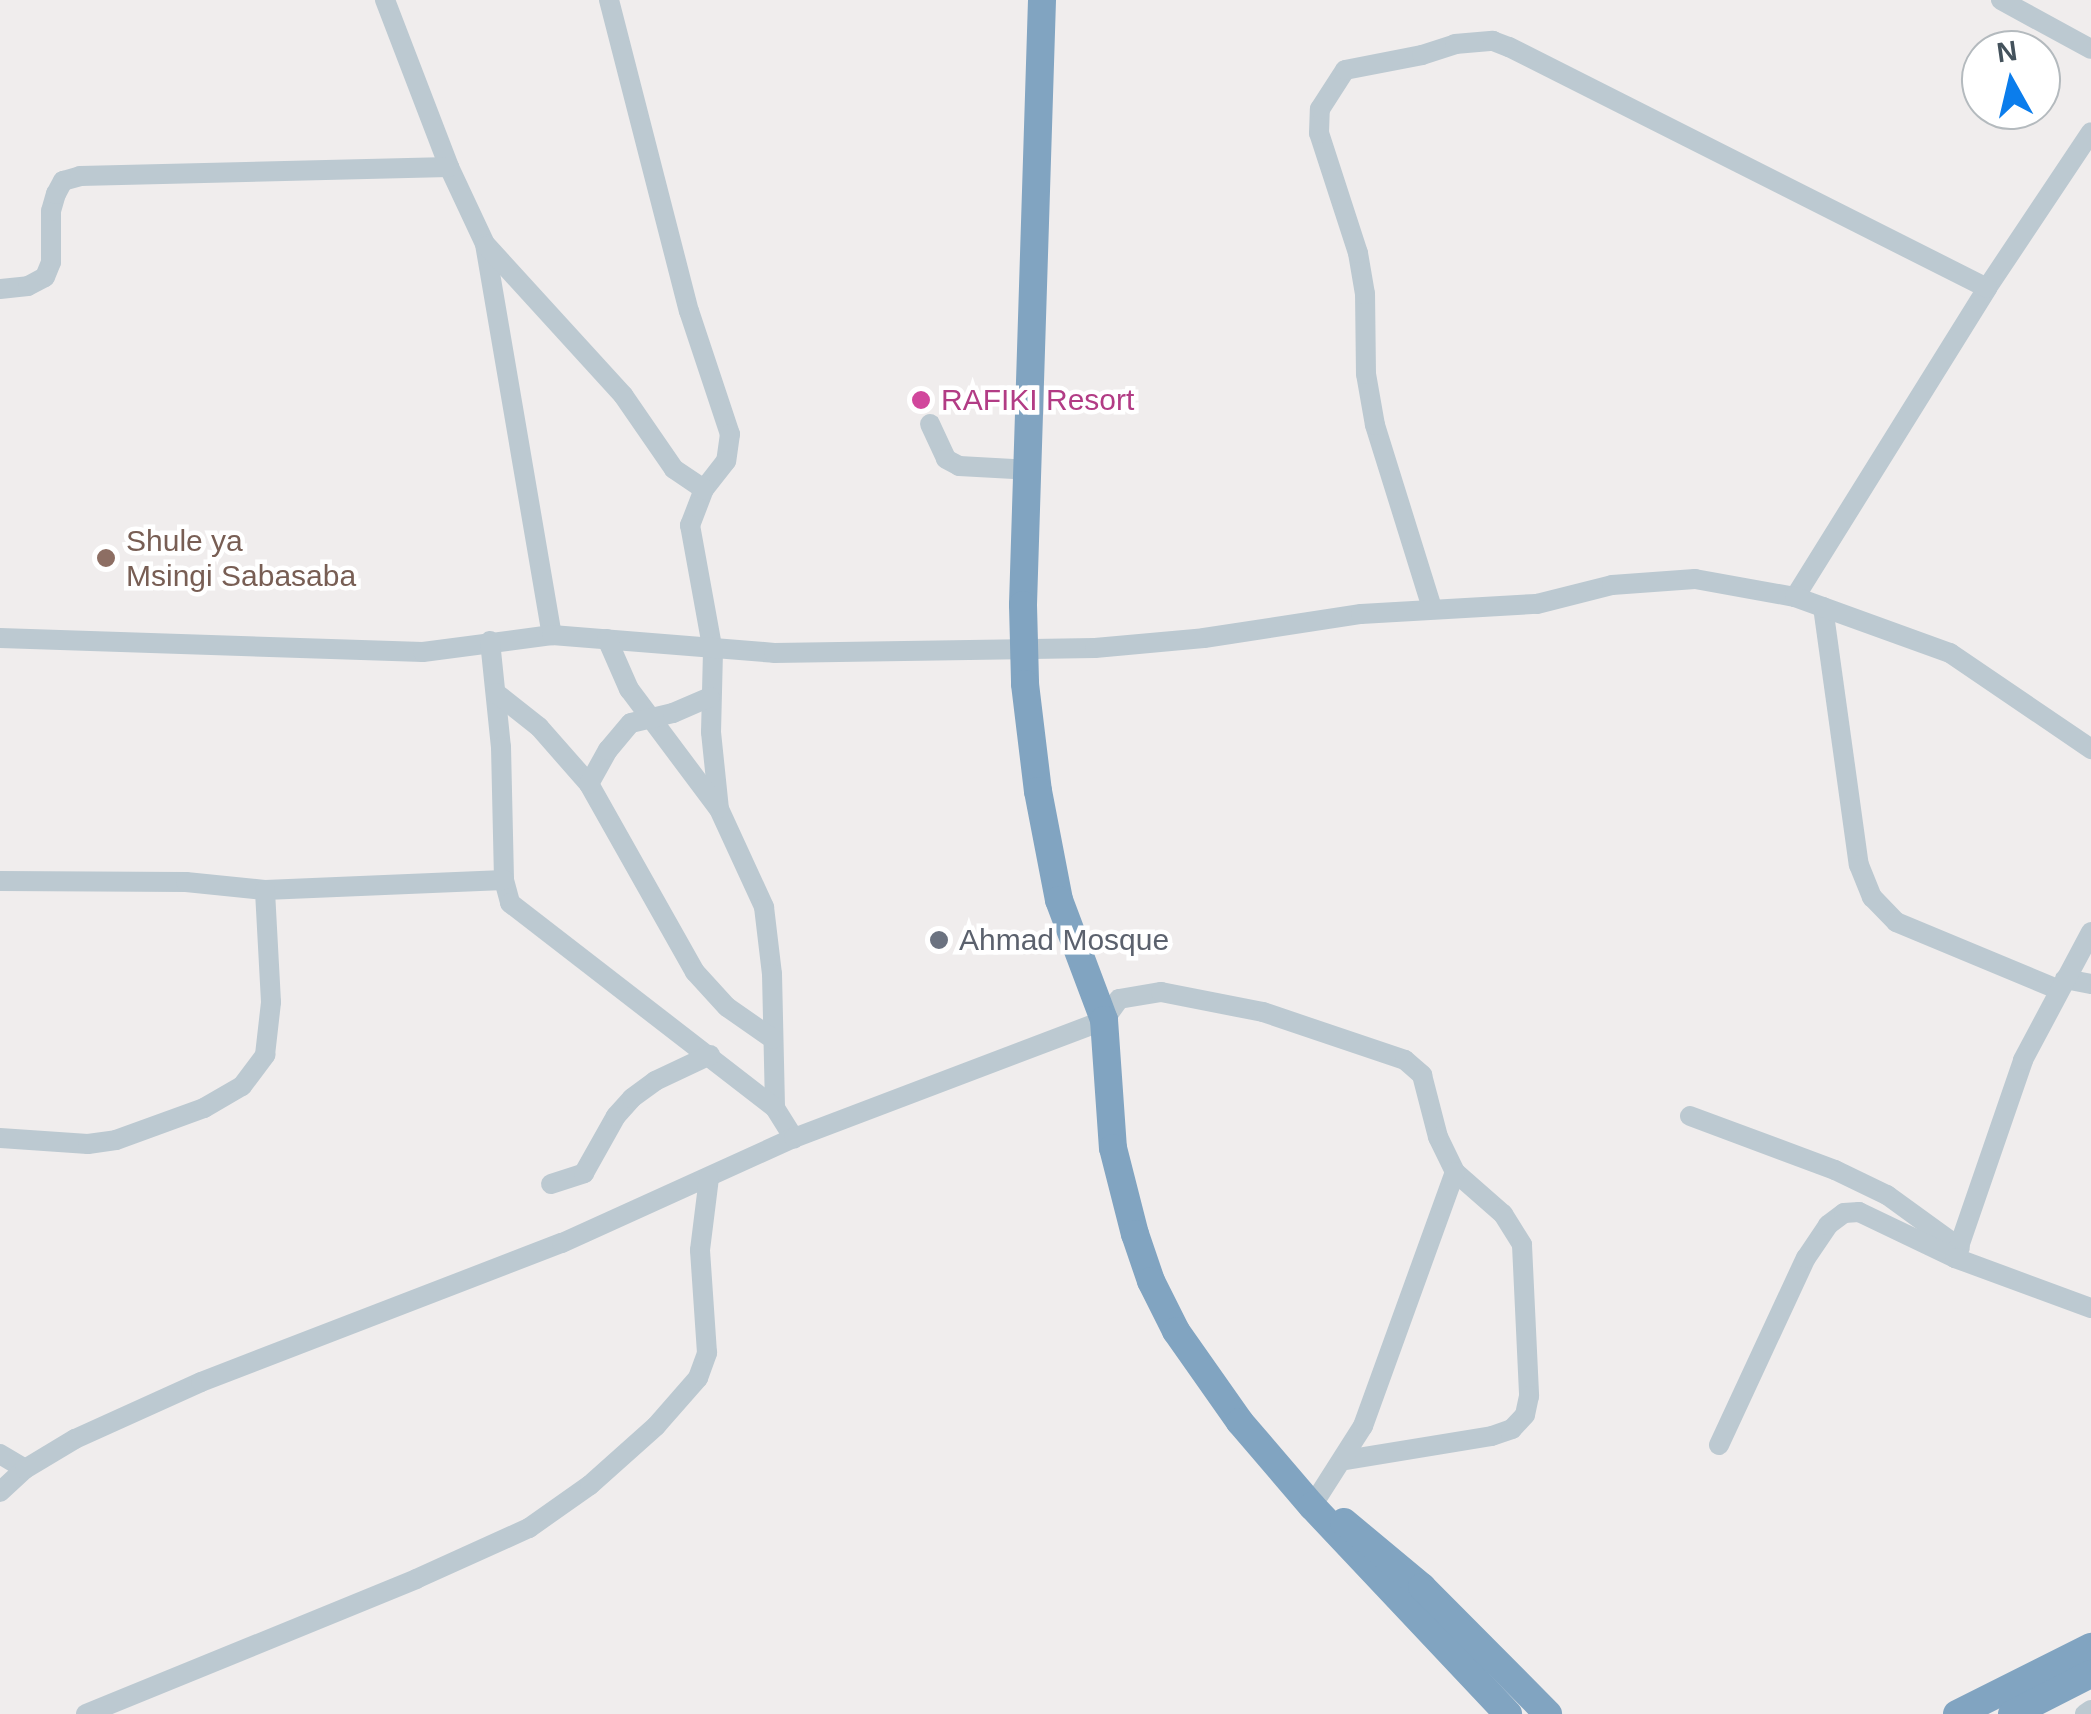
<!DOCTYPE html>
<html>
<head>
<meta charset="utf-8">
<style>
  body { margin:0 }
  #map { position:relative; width:2091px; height:1714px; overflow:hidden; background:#f0eded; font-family:Helvetica,sans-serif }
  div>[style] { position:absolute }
  .minor>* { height:20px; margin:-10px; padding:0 10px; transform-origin:10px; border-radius:10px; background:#bcc9d1 }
  .highway>* { height:28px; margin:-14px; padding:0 14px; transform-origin:14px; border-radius:14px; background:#81a4c1 }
  .dots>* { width:28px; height:28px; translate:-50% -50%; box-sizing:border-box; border:5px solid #fff; border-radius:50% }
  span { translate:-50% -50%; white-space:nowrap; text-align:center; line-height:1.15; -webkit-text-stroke:9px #fff; paint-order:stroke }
  .hotel-label { font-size:30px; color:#b23c85 }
  .left { translate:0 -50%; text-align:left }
  .education-label { font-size:30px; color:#785e54 }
  .worship-label { font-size:30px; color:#5b616d }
  .north { position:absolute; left:1961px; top:30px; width:100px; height:100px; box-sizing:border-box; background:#fff; border:2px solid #b4babe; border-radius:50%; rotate:352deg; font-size:28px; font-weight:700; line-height:40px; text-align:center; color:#44525c }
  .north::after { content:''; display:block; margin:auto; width:35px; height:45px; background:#0b7dec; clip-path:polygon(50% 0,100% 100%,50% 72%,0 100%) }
</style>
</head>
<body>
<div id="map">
  <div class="minor">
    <i style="left:385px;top:0;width:179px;rotate:69deg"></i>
    <i style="left:449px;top:167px;width:85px;rotate:64.9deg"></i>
    <i style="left:485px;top:244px;width:397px;rotate:80.3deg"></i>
    <i style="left:609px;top:0;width:321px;rotate:75.6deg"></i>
    <i style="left:689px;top:311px;width:130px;rotate:71.6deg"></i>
    <i style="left:730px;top:434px;width:27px;rotate:98deg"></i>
    <i style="left:726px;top:461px;width:36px;rotate:128deg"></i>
    <i style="left:704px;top:489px;width:39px;rotate:111deg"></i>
    <i style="left:690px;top:525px;width:128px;rotate:79.7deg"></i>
    <i style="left:713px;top:651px;width:81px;rotate:91.4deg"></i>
    <i style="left:711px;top:732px;width:77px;rotate:84.1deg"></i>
    <i style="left:719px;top:809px;width:108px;rotate:65.3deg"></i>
    <i style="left:764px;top:907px;width:67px;rotate:83.2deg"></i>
    <i style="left:772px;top:974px;width:134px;rotate:88.7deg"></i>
    <i style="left:775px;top:1108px;width:36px;rotate:58deg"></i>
    <i style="left:2001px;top:0;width:102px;rotate:28.6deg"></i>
    <i style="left:487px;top:246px;width:202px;rotate:47.6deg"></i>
    <i style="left:623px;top:395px;width:90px;rotate:55.4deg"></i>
    <i style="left:674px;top:469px;width:36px;rotate:34deg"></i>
    <i style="left:0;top:289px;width:28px;rotate:-6deg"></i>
    <i style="left:28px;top:286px;width:19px;rotate:-28deg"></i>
    <i style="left:45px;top:277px;width:16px;rotate:-68deg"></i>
    <i style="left:51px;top:262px;width:51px;rotate:-90deg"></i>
    <i style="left:51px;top:211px;width:18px;rotate:-74deg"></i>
    <i style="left:56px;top:194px;width:15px;rotate:-62deg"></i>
    <i style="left:63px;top:181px;width:18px;rotate:-16deg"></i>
    <i style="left:80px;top:176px;width:369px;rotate:-1.4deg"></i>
    <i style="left:930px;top:424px;width:38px;rotate:65deg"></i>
    <i style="left:946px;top:459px;width:15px;rotate:28deg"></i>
    <i style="left:959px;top:466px;width:71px;rotate:3.2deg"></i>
    <i style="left:1795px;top:597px;width:364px;rotate:-58.1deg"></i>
    <i style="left:1987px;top:288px;width:187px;rotate:-56.3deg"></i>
    <i style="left:1823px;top:607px;width:260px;rotate:82.1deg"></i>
    <i style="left:1859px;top:865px;width:35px;rotate:68deg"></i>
    <i style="left:1872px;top:897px;width:35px;rotate:46deg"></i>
    <i style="left:1896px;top:922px;width:177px;rotate:22.6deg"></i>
    <i style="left:1432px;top:608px;width:192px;rotate:-107.3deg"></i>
    <i style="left:1375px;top:425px;width:52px;rotate:-100deg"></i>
    <i style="left:1366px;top:374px;width:80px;rotate:-90.7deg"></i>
    <i style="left:1365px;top:294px;width:42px;rotate:-99.7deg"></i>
    <i style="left:1358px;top:253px;width:126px;rotate:-108deg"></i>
    <i style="left:1319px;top:133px;width:24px;rotate:-88deg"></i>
    <i style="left:1320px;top:109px;width:46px;rotate:-57.3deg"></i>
    <i style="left:1345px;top:70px;width:78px;rotate:-11deg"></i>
    <i style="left:1422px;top:55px;width:35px;rotate:-18deg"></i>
    <i style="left:1455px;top:44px;width:38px;rotate:-5deg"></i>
    <i style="left:1493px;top:41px;width:17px;rotate:21deg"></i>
    <i style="left:1509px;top:47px;width:535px;rotate:26.76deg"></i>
    <i style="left:0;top:638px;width:423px;rotate:1.9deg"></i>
    <i style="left:423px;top:652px;width:130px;rotate:-7.5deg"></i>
    <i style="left:552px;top:635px;width:223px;rotate:4.6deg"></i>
    <i style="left:774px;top:653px;width:321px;rotate:-0.9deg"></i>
    <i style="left:1095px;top:648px;width:109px;rotate:-5.2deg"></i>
    <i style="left:1204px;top:638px;width:159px;rotate:-8.7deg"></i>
    <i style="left:1361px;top:614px;width:176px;rotate:-3.3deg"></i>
    <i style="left:1537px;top:604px;width:77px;rotate:-14.2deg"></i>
    <i style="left:1612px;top:585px;width:83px;rotate:-4.1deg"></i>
    <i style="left:1695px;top:579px;width:102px;rotate:10.2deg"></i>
    <i style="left:1795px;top:597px;width:165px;rotate:19.9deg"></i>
    <i style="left:1950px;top:653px;width:171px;rotate:34.2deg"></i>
    <i style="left:607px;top:639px;width:55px;rotate:66.3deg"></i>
    <i style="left:629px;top:689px;width:149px;rotate:53.2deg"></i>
    <i style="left:490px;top:641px;width:107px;rotate:84.1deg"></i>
    <i style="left:501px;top:747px;width:133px;rotate:88.7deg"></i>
    <i style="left:504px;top:880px;width:24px;rotate:75deg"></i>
    <i style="left:510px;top:903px;width:335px;rotate:37.7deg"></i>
    <i style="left:496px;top:693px;width:55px;rotate:38.3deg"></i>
    <i style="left:539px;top:727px;width:76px;rotate:48.7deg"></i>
    <i style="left:589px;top:784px;width:216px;rotate:60.6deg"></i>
    <i style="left:695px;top:972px;width:47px;rotate:47.6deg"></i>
    <i style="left:727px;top:1007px;width:56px;rotate:34.8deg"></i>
    <i style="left:589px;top:784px;width:39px;rotate:-61deg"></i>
    <i style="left:608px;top:750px;width:35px;rotate:-50deg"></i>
    <i style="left:631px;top:723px;width:43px;rotate:-13.4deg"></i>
    <i style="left:673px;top:713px;width:40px;rotate:-23.4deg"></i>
    <i style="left:0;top:881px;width:186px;rotate:0.3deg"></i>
    <i style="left:186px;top:882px;width:79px;rotate:5.8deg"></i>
    <i style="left:265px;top:890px;width:239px;rotate:-2.4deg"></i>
    <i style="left:2065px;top:979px;width:26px;rotate:11deg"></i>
    <i style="left:1690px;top:1116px;width:155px;rotate:20.4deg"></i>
    <i style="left:1835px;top:1170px;width:58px;rotate:25.7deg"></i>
    <i style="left:1887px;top:1195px;width:90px;rotate:36deg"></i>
    <i style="left:0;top:1138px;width:88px;rotate:3.9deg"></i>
    <i style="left:88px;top:1144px;width:28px;rotate:-8deg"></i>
    <i style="left:116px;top:1140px;width:94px;rotate:-20deg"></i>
    <i style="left:204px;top:1108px;width:44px;rotate:-30.1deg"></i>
    <i style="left:242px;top:1086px;width:39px;rotate:-53deg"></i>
    <i style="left:265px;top:1055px;width:53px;rotate:-83.5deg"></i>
    <i style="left:271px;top:1002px;width:112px;rotate:-93.1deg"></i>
    <i style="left:551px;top:1184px;width:35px;rotate:-18deg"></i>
    <i style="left:584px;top:1173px;width:65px;rotate:-60.7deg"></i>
    <i style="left:616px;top:1116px;width:24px;rotate:-48deg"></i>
    <i style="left:632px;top:1098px;width:29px;rotate:-36deg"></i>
    <i style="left:655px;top:1081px;width:61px;rotate:-25.3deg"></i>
    <i style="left:1955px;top:1258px;width:209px;rotate:-71deg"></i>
    <i style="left:2023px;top:1060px;width:145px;rotate:-62deg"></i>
    <i style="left:1719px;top:1445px;width:206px;rotate:-65.1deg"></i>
    <i style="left:1806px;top:1258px;width:40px;rotate:-56deg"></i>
    <i style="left:1828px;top:1225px;width:20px;rotate:-37deg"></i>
    <i style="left:1844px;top:1213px;width:15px;rotate:-4deg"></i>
    <i style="left:1859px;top:1212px;width:106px;rotate:25.6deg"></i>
    <i style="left:1955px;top:1258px;width:145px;rotate:20.2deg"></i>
    <i style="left:0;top:1454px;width:29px;rotate:31deg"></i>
    <i style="left:0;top:1492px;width:34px;rotate:-43deg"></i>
    <i style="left:25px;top:1469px;width:58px;rotate:-31deg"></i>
    <i style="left:75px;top:1439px;width:138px;rotate:-24.3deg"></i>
    <i style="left:201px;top:1382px;width:387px;rotate:-21.1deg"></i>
    <i style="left:562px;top:1243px;width:255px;rotate:-24.4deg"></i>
    <i style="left:794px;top:1138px;width:332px;rotate:-20.8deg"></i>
    <i style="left:1104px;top:1020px;width:26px;rotate:-54deg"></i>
    <i style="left:1119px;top:999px;width:43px;rotate:-9.5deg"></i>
    <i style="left:1161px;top:992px;width:104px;rotate:11.1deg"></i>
    <i style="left:1263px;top:1012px;width:150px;rotate:18.7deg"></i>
    <i style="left:1405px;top:1060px;width:23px;rotate:41deg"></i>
    <i style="left:1422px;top:1075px;width:64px;rotate:75.5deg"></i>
    <i style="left:1438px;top:1137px;width:39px;rotate:64deg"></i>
    <i style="left:1455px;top:1172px;width:64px;rotate:41.2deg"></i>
    <i style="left:1503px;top:1214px;width:36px;rotate:58deg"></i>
    <i style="left:1522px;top:1245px;width:151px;rotate:87.3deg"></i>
    <i style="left:1529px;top:1396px;width:19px;rotate:102deg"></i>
    <i style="left:1525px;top:1415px;width:19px;rotate:133deg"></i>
    <i style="left:1512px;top:1429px;width:21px;rotate:161deg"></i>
    <i style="left:1492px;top:1436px;width:149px;rotate:170.7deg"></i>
    <i style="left:1312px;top:1506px;width:95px;rotate:-57.5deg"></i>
    <i style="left:1363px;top:1426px;width:270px;rotate:-70.1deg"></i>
    <i style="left:86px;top:1714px;width:357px;rotate:-22.2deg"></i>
    <i style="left:416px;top:1579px;width:124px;rotate:-24.3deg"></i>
    <i style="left:529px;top:1528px;width:75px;rotate:-35.2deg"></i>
    <i style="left:590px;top:1485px;width:89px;rotate:-41.8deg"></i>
    <i style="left:656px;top:1426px;width:64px;rotate:-48.8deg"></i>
    <i style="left:698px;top:1378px;width:27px;rotate:-70deg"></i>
    <i style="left:707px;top:1353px;width:103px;rotate:-93.9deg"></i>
    <i style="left:700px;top:1250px;width:73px;rotate:-82.9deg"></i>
    <i style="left:2085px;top:1714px;width:7px;rotate:-34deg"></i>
  </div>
  <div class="highway">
    <i style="left:1042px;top:0;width:605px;rotate:91.8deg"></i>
    <i style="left:1023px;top:605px;width:79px;rotate:88.5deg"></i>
    <i style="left:1025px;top:684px;width:108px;rotate:83.1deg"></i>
    <i style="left:1038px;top:791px;width:111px;rotate:79.1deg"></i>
    <i style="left:1059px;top:900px;width:128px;rotate:69.4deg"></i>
    <i style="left:1104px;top:1020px;width:128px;rotate:86deg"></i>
    <i style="left:1113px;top:1148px;width:89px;rotate:75.7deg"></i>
    <i style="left:1135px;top:1234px;width:50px;rotate:71.2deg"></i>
    <i style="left:1151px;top:1281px;width:56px;rotate:63.4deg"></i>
    <i style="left:1176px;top:1331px;width:111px;rotate:54.9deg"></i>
    <i style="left:1240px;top:1422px;width:111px;rotate:49.4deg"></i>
    <i style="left:1312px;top:1506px;width:286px;rotate:46.7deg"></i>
    <i style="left:1344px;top:1522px;width:102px;rotate:39.8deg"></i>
    <i style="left:1422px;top:1587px;width:179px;rotate:45.2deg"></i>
    <i style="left:1957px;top:1714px;width:150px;rotate:-26.6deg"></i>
    <i style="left:2012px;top:1714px;width:89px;rotate:-26.9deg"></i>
  </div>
  <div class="dots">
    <i style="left:921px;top:400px;background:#d1479c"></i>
    <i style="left:106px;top:558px;background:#8d6e63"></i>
    <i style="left:939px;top:940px;background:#6b7280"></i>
  </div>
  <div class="hotel-label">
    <span class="left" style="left:941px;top:400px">RAFIKI Resort</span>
  </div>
  <div class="education-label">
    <span class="left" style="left:126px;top:558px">Shule ya<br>Msingi Sabasaba</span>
  </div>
  <div class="worship-label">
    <span class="left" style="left:959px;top:940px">Ahmad Mosque</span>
  </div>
  <div class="north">N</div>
</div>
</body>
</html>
